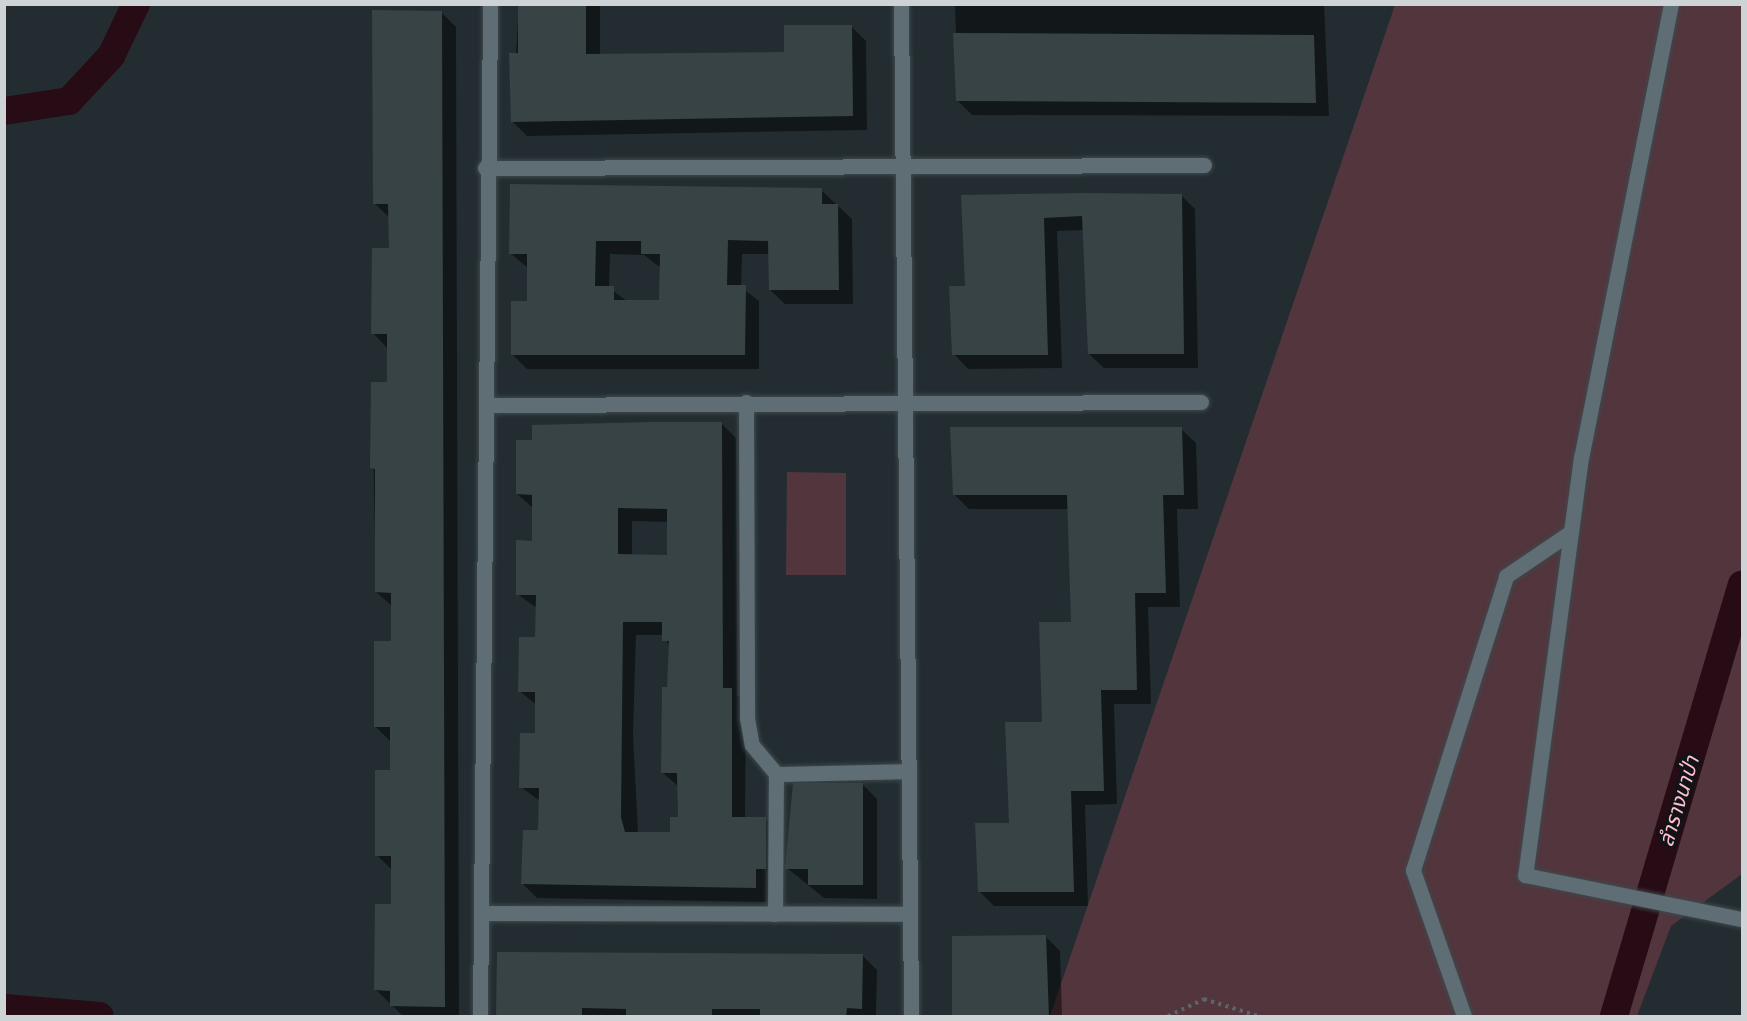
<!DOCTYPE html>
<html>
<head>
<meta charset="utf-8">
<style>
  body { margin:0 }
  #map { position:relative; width:1747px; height:1021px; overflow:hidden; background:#232d31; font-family:"PT Serif","Noto Sans Thai",serif }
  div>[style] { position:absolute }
  .green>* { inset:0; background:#53353d }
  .shadow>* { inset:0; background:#0007 }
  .canal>* { height:28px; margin:-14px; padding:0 14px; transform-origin:14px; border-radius:14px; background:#270b15 }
  .building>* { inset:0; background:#384346 }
  .path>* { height:4px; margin-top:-2px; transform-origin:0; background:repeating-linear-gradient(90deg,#5c6568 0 3px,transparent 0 7.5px) }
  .roads { filter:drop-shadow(0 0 2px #3e484b) drop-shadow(0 0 2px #3e484b) }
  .minor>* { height:15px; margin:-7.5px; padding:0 7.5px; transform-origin:7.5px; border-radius:7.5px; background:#5e6e74 }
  span { translate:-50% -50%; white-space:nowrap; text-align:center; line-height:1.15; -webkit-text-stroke:6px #101416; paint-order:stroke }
  .water-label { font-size:21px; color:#ffbecf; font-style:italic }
  .frame { position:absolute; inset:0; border:6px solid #ced4d6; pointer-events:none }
</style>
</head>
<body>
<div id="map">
  <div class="green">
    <i style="clip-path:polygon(1395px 5px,1742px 5px,1742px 874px,1671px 926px,1637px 1016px,1050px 1016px)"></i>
    <i style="clip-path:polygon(787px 472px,846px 473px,846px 575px,786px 575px)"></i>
  </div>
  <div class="shadow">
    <i style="clip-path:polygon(519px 4px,600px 4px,600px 55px,786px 54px,852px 27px,866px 41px,867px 130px,527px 136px,512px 121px)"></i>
    <i style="clip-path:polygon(955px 4px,1324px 4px,1329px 116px,972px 115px,958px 101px)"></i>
    <i style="clip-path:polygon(442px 13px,456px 27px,459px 1016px,403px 1016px,376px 990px,392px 906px,391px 869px,377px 855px,392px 771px,390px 741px,376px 727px,392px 642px,392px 606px,376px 592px,372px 384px,388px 384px,387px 348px,373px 333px,390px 249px,389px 217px,374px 203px)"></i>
    <i style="clip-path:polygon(evenodd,821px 190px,852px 219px,853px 304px,785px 304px,770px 290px,770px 254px,742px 254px,741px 287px,759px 301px,759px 369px,527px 369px,513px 355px,529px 303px,528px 268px,510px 253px,821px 190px,610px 254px,644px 255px,661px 268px,660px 302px,627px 301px,609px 288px,610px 254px)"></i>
    <i style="clip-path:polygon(1181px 195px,1195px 209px,1198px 368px,1104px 368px,1089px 354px,1084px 230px,1057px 231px,1062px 368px,968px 369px,954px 354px,966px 288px,963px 196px)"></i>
    <i style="clip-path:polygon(evenodd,722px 424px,736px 438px,737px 695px,746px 704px,745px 819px,765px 819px,780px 833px,770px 902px,537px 898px,523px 884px,540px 832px,540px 801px,521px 787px,537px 735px,537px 705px,519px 691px,536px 639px,537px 608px,517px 594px,533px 542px,533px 508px,517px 494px,722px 424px,632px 521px,669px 522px,668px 556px,632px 556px,632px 521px,722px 424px,636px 635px,663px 635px,670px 647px,663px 773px,679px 787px,679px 818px,672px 834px,638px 833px,633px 734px,636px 635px)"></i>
    <i style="clip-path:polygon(1181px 429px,1196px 443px,1198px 509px,1177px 509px,1180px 607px,1148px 607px,1151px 704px,1114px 704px,1117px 804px,1085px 805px,1088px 906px,994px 906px,980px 892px,1010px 825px,1073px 623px,1069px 509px,969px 509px,955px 495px)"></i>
    <i style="clip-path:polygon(862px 784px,877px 799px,877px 899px,824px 898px,787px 868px)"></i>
    <i style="clip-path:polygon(1046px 937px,1060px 951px,1062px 1016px,954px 1016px)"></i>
    <i style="clip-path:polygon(863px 956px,877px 970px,876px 1016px,497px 1016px)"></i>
  </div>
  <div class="canal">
    <i style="left:4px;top:111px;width:66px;rotate:-8.7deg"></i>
    <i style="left:69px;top:101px;width:62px;rotate:-47deg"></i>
    <i style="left:111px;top:56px;width:58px;rotate:-64.3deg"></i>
    <i style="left:4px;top:1008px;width:96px;rotate:4.8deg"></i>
    <i style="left:1614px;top:1016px;width:450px;rotate:-73.5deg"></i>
  </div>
  <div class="building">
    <i style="clip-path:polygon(518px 4px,586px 4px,586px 54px,784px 52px,784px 25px,852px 25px,853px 116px,511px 122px,509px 53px,518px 53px)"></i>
    <i style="clip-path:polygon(372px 10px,442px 11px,445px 1007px,390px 1006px,390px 991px,374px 990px,375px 904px,391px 904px,391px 856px,375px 856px,375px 770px,390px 770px,390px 727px,374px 727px,374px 641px,391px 641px,391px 593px,375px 592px,375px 469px,370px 468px,371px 382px,387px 382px,387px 334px,371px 334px,372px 248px,389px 248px,388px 204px,373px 204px)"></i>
    <i style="clip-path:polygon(953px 33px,1314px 35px,1316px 103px,956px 101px)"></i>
    <i style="clip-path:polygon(evenodd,510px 184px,822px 188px,822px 204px,838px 204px,839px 290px,769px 290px,768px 241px,728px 240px,727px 285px,746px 285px,745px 355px,511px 355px,511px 301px,527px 301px,527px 254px,509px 254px,510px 184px,596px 241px,641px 241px,641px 254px,660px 254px,659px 300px,614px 300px,614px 286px,595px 286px,596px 241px)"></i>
    <i style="clip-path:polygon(1085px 193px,1182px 194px,1184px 354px,1088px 354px,1082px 216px,1044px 218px,1048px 355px,952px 355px,949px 286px,965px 286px,961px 195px)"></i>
    <i style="clip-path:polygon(evenodd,652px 422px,722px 422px,723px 688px,732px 688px,732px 817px,766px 817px,766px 869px,756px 869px,756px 888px,521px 884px,523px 830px,538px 830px,539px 788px,519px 788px,520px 733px,535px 733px,535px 692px,518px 692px,519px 637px,535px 637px,536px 595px,516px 595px,516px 540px,532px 541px,532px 495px,516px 494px,516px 440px,532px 440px,532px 425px,652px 422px,618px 508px,667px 509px,667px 555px,618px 554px,618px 508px,652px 422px,623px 622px,662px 622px,662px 641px,669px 641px,667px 687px,662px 687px,661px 773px,677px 773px,678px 817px,670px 817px,670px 832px,625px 832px,621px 817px,623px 622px)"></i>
    <i style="clip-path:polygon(950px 427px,1182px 427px,1184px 495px,1163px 495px,1166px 593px,1135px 593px,1137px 690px,1101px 690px,1104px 791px,1071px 791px,1074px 892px,978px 892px,975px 823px,1009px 823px,1005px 722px,1042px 722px,1039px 622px,1071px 622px,1067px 495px,953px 495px)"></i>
    <i style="clip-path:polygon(793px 783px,863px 783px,863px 885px,808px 885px,808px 869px,785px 869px)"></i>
    <i style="clip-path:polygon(1046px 935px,1049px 1017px,952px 1017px,952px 936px)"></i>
    <i style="clip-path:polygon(497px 952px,863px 954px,862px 1009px,847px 1008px,846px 1017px,760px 1017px,760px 1009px,712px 1009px,712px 1017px,626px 1017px,626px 1009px,582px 1008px,582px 1017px,496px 1017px)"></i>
  </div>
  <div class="path">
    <i style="left:1168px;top:1016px;width:40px;rotate:-25deg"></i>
    <i style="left:1204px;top:999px;width:57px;rotate:17.5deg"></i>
  </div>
  <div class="roads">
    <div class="minor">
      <i style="left:901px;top:4px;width:1012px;rotate:89.43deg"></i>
      <i style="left:1671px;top:4px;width:462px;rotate:101.2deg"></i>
      <i style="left:1581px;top:457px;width:422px;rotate:97.6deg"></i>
      <i style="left:1525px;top:875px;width:221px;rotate:11.5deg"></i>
      <i style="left:485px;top:168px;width:719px;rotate:-0.24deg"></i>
      <i style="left:746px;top:402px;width:316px;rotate:89.8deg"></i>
      <i style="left:747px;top:718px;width:27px;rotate:80deg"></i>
      <i style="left:752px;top:745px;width:38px;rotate:50deg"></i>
      <i style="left:776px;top:774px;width:129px;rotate:-1.3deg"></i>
      <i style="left:486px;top:405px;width:715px;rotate:-0.24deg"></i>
      <i style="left:483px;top:913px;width:423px;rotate:0.1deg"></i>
      <i style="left:775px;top:914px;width:140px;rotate:-89.6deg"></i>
      <i style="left:480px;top:1016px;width:1012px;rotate:-89.43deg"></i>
      <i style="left:1464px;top:1016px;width:155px;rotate:-109.3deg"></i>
      <i style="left:1413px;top:870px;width:308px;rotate:-72.4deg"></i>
      <i style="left:1506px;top:576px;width:78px;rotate:-34.1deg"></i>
    </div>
  </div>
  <div class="water-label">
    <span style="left:1678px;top:801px;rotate:-73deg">ลำรางนาป่า</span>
  </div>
  <div class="frame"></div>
</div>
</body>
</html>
